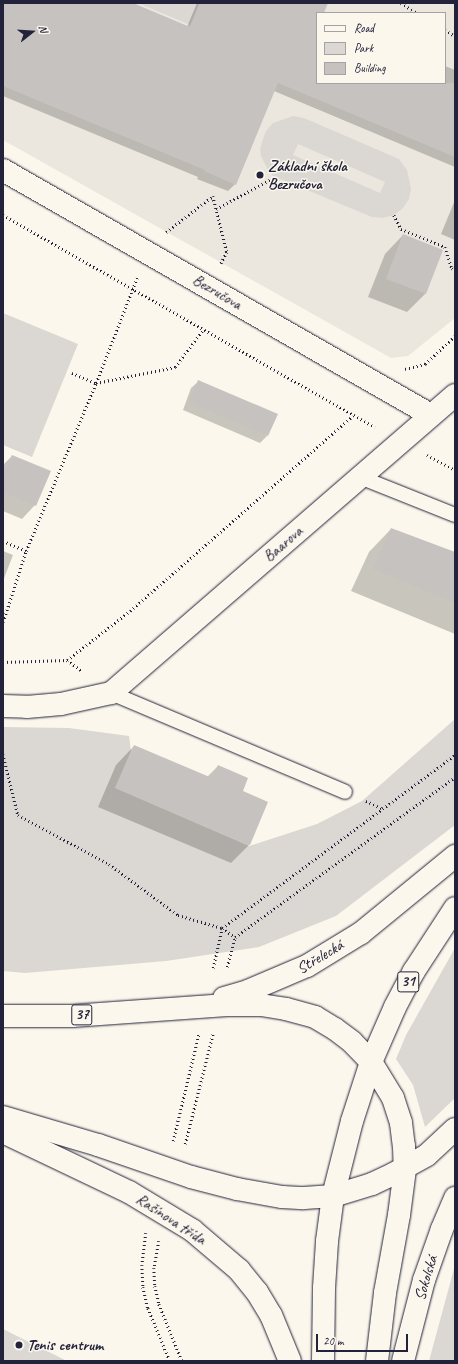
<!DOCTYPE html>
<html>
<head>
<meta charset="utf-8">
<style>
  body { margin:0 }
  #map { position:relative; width:458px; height:1364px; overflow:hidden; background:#fbf7ec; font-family:Caveat,sans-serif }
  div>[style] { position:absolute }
  .built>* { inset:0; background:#ebe7df }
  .green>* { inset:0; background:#dbd8d3 }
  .shadow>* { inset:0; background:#0003 }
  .building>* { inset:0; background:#c6c2c0 }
  .path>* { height:2.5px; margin-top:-1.25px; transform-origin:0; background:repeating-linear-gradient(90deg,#22223b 0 1px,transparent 0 4px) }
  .roads { filter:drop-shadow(0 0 1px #22223b) drop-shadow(0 0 1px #22223b) }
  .service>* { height:14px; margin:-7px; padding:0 7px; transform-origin:7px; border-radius:7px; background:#fbf7ec }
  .minor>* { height:22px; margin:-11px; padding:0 11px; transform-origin:11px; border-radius:11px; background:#fbf7ec }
  .primary>* { height:22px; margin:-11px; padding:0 11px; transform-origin:11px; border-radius:11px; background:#fbf7ec }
  .dots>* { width:11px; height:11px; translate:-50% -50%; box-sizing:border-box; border:2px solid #fbf7ec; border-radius:50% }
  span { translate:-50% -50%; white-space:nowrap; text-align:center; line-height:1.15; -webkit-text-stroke:3px #fbf7ec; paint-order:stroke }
  .shield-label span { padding:1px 3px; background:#fbf7ec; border:1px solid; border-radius:3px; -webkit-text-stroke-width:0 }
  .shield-label { font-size:15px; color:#22223b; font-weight:700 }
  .poi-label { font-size:16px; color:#22223b; font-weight:700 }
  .left { translate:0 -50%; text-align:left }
  .street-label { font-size:16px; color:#22223b }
  .frame { position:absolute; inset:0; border:4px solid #22223b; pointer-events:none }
  .legend { position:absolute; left:316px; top:12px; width:130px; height:72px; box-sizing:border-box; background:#fbf7ec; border:1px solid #a4a2a5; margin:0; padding:5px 7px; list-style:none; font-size:12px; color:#22223b }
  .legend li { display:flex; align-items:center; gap:8px; height:20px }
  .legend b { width:20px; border:1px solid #a4a2a5 }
  .north { position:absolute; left:12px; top:12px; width:40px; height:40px; -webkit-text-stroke:3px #fbf7ec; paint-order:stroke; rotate:73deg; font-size:11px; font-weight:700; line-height:16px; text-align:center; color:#22223b }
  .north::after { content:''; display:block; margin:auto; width:14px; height:18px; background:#22223b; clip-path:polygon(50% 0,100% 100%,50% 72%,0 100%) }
  .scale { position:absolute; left:316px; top:1334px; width:92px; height:18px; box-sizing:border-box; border:2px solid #22223b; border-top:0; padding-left:5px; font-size:12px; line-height:14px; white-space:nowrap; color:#22223b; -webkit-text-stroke:3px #fbf7ec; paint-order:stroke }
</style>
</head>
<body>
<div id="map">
  <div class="built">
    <i style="clip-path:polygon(evenodd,3px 3px,455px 3px,455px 318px,408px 356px,391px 358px,3px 140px,3px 3px,317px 13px,445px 13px,445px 83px,317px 83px,317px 13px)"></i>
  </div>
  <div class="green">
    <i style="clip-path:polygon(138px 3px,199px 3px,190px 25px)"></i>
    <i style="clip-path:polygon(evenodd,293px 116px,304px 118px,399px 159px,407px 170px,411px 189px,409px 199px,403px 208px,394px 215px,383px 218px,372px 217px,273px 176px,268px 170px,261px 156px,260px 149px,263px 139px,266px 131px,273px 123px,293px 116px,298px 144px,385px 182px,380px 193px,293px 155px,298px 144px)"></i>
    <i style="clip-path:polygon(3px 313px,78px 344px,32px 457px,3px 445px)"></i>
    <i style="clip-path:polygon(455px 719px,455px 825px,336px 916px,259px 947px,166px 961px,25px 973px,3px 971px,3px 727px,69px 728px,129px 736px,131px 751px,115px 788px,249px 846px,317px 824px,362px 801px)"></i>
    <i style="clip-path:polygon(455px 948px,455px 1098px,425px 1127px,413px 1085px,396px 1059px,406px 1035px)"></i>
    <i style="clip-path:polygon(455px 1265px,455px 1361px,429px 1361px)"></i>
    <i style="clip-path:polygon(3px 1329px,67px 1361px,3px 1361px)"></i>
  </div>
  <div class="shadow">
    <i style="clip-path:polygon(3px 3px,130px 3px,187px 27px,197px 3px,327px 3px,323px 13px,317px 13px,317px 83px,445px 83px,445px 66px,455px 70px,455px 167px,274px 91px,235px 184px,228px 191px,197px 179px,198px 177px,3px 96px)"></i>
    <i style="clip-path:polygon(455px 200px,455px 240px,441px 234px)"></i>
    <i style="clip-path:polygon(403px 235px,441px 251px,425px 294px,407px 312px,368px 297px,385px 254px)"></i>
    <i style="clip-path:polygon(199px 381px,267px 436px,260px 443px,183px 410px,191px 388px)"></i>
    <i style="clip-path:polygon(12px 456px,35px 505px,22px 519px,3px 511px,3px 465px)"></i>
    <i style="clip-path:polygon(391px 529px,455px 554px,455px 634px,351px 591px,369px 552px)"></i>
    <i style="clip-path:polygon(3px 551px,13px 555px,3px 581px)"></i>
    <i style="clip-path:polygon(134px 746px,207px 777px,218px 766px,242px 791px,266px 802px,249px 845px,231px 863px,98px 807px,116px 765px)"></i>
  </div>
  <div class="building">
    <i style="clip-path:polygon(3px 3px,133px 3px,190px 27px,200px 3px,328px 3px,324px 13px,317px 13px,317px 83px,455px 83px,455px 157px,278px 83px,236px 185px,204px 171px,205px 170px,3px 86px)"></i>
    <i style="clip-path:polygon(403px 234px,443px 250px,426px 294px,386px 279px)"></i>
    <i style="clip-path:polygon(198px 380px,278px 414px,268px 436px,189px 402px)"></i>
    <i style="clip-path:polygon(12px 455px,51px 471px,36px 506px,3px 492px,3px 476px)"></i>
    <i style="clip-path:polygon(391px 528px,455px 552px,455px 603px,373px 569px)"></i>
    <i style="clip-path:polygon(134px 745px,212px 778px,218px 765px,248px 778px,243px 791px,268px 802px,250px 845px,116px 788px)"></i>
  </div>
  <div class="path">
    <i style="left:401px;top:3px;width:19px;rotate:32deg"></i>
    <i style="left:445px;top:30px;width:12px;rotate:31deg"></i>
    <i style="left:216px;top:209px;width:67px;rotate:-28.5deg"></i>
    <i style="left:3px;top:215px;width:428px;rotate:29.7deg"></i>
    <i style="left:394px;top:215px;width:16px;rotate:63deg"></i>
    <i style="left:401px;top:229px;width:48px;rotate:22.2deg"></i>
    <i style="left:445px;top:247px;width:22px;rotate:72deg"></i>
    <i style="left:452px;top:268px;width:4px;rotate:34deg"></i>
    <i style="left:166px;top:232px;width:59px;rotate:-37.5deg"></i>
    <i style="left:213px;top:196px;width:58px;rotate:76deg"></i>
    <i style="left:227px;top:252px;width:13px;rotate:117deg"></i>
    <i style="left:405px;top:369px;width:21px;rotate:-14deg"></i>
    <i style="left:425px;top:364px;width:41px;rotate:-43deg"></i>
    <i style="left:72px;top:373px;width:26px;rotate:23deg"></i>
    <i style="left:96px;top:383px;width:81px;rotate:-11.4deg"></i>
    <i style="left:175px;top:367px;width:46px;rotate:-52.9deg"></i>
    <i style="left:427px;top:455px;width:32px;rotate:28deg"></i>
    <i style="left:3px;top:541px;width:25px;rotate:23deg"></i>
    <i style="left:3px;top:622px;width:75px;rotate:-72.1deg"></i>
    <i style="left:26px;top:551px;width:182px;rotate:-67.4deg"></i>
    <i style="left:96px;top:383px;width:113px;rotate:-68.7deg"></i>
    <i style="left:67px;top:660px;width:19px;rotate:36deg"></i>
    <i style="left:3px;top:662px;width:64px;rotate:-1.8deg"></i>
    <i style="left:67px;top:660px;width:80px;rotate:-37.9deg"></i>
    <i style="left:130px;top:611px;width:296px;rotate:-41.2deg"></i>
    <i style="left:3px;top:754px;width:63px;rotate:76.2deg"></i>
    <i style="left:18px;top:815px;width:103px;rotate:28.3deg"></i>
    <i style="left:109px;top:864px;width:86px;rotate:36.5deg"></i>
    <i style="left:178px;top:915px;width:46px;rotate:16.5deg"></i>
    <i style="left:222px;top:928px;width:16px;rotate:35deg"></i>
    <i style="left:366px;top:801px;width:19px;rotate:25deg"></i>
    <i style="left:227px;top:967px;width:31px;rotate:-75deg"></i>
    <i style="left:235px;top:937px;width:272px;rotate:-36deg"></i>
    <i style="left:213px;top:968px;width:41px;rotate:-77.3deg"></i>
    <i style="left:222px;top:928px;width:290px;rotate:-36.6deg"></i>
    <i style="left:173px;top:1141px;width:111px;rotate:-76.5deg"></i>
    <i style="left:185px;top:1144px;width:114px;rotate:-75.8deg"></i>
    <i style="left:146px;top:1233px;width:32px;rotate:97deg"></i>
    <i style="left:142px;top:1265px;width:22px;rotate:87deg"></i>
    <i style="left:143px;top:1287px;width:22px;rotate:77deg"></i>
    <i style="left:148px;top:1308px;width:57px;rotate:67.5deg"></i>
    <i style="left:159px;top:1241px;width:27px;rotate:100deg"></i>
    <i style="left:154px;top:1268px;width:18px;rotate:87deg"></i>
    <i style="left:155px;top:1286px;width:18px;rotate:77deg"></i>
    <i style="left:159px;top:1304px;width:61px;rotate:68deg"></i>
  </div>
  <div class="roads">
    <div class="service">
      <i style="left:360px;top:477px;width:102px;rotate:21.8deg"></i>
      <i style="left:111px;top:693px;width:254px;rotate:22.9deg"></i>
    </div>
    <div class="minor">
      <i style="left:3px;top:170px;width:493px;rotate:29.8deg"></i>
      <i style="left:3px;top:706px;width:24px;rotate:2deg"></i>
      <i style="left:27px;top:707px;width:34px;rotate:-5deg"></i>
      <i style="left:61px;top:704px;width:51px;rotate:-12.4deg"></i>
      <i style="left:111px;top:693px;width:455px;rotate:-40.9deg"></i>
    </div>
    <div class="primary">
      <i style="left:224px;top:998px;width:25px;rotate:-16deg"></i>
      <i style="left:248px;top:991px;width:64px;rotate:-23deg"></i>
      <i style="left:307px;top:966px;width:63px;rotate:-31.4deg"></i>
      <i style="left:361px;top:933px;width:122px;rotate:-39.3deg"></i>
      <i style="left:3px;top:1016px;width:69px"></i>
      <i style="left:72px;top:1016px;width:155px;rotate:-4.1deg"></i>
      <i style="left:227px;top:1005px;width:34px"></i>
      <i style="left:261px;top:1005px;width:25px;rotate:9deg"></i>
      <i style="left:286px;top:1009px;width:30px;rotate:15deg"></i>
      <i style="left:315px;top:1017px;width:23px;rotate:31deg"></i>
      <i style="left:335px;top:1029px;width:21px;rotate:37deg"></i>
      <i style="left:352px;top:1042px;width:28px;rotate:46deg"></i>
      <i style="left:371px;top:1062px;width:42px;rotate:58.6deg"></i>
      <i style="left:393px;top:1098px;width:26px;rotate:72deg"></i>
      <i style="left:401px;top:1123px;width:23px;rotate:83deg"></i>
      <i style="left:404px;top:1146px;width:23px;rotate:88deg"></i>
      <i style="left:405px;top:1169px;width:46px;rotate:97.4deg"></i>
      <i style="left:399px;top:1215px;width:79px;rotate:100.2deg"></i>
      <i style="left:385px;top:1293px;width:68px;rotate:96.7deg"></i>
      <i style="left:3px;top:1117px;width:99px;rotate:16.4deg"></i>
      <i style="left:98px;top:1145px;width:98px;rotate:19deg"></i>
      <i style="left:191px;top:1177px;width:48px;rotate:14.6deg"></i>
      <i style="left:237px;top:1189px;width:46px;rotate:10.1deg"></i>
      <i style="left:282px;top:1197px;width:22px;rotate:3deg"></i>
      <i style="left:304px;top:1198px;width:29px;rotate:-4deg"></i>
      <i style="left:333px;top:1196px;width:41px;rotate:-17.1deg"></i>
      <i style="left:372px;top:1184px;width:23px;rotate:-25deg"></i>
      <i style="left:393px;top:1174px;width:39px;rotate:-29deg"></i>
      <i style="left:427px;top:1155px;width:38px;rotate:-43deg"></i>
      <i style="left:3px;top:1132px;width:140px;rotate:25.5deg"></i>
      <i style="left:129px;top:1192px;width:74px;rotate:31.1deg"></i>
      <i style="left:192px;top:1230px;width:62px;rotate:40.4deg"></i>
      <i style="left:239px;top:1270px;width:28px;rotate:51deg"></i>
      <i style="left:257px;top:1292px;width:27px;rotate:59deg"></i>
      <i style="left:271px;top:1315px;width:50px;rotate:67.6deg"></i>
      <i style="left:323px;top:1361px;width:73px;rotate:-89.2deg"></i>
      <i style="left:324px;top:1288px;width:47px;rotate:-86.3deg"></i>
      <i style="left:327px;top:1241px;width:45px;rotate:-82.4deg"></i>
      <i style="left:333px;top:1196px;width:77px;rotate:-75.8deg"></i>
      <i style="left:352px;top:1121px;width:62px;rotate:-72.1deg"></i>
      <i style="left:371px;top:1062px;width:60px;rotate:-66.4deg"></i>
      <i style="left:395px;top:1007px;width:41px;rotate:-62.2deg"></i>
      <i style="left:414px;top:971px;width:75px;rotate:-56.9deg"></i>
      <i style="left:403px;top:1361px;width:84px;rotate:-75.5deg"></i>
      <i style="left:424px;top:1280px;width:54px;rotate:-70.6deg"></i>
      <i style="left:442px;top:1229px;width:34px;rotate:-67deg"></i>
    </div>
  </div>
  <div class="dots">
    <i style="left:260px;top:175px;background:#22223b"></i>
    <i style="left:19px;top:1345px;background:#22223b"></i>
  </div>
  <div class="shield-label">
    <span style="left:408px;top:982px">31</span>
    <span style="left:82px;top:1015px">37</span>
  </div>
  <div class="poi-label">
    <span class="left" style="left:268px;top:175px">Základní škola<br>Bezručova</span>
    <span class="left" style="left:27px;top:1345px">Tenis centrum</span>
  </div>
  <div class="street-label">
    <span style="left:217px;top:292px;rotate:30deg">Bezručova</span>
    <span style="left:283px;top:544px;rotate:-41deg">Baarova</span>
    <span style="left:320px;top:957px;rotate:-31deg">Střelecká</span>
    <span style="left:171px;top:1219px;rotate:33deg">Rašínova třída</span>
    <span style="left:426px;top:1278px;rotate:-73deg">Sokolská</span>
  </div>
  <div class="frame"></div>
  <ul class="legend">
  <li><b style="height:5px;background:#fbf7ec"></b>Road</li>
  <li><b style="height:11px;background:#dbd8d3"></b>Park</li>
  <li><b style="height:11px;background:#c6c2c0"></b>Building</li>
  </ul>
  <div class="north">N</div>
  <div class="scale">20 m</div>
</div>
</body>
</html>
